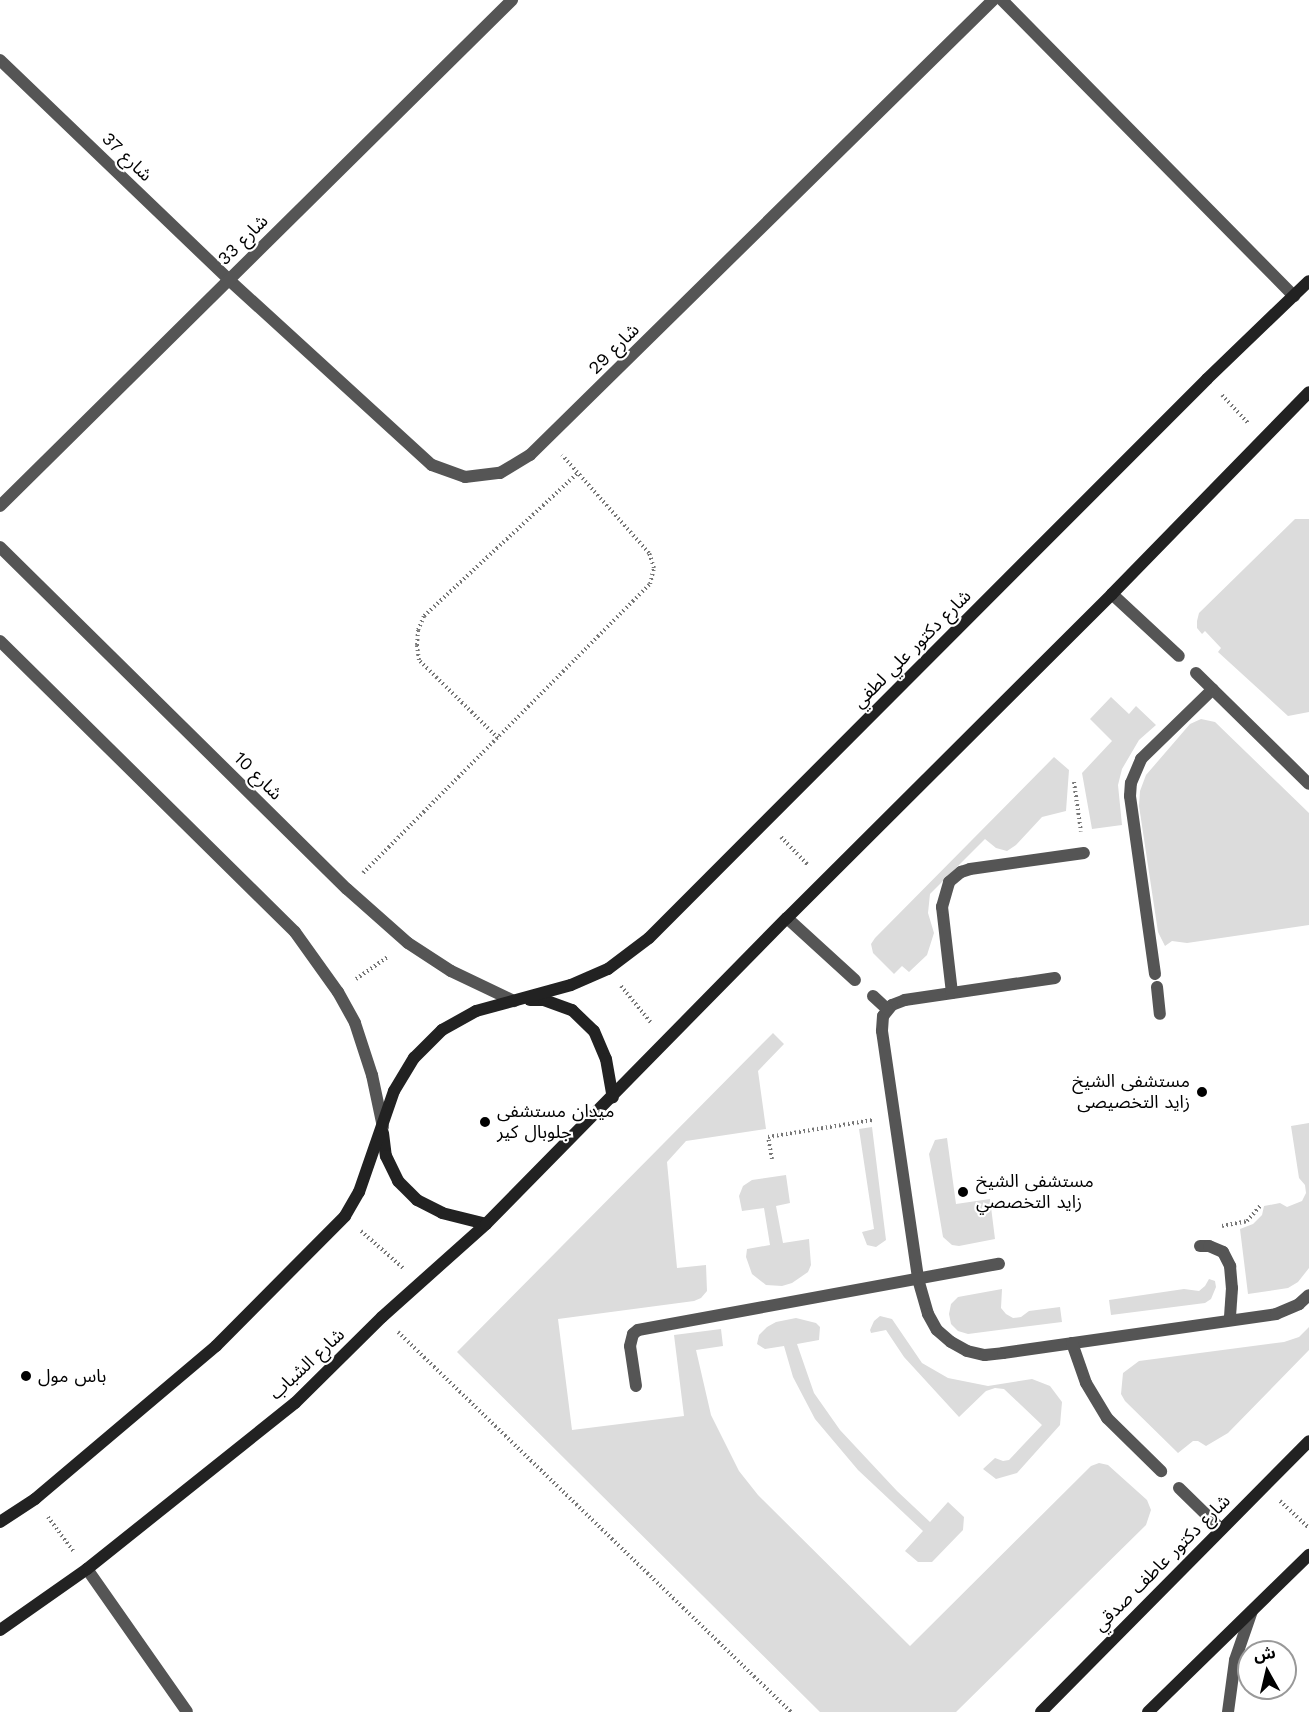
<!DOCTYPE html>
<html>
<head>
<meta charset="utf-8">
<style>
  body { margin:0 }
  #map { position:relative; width:1309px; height:1712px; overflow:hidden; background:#fff; font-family:"Work Sans","Noto Sans Arabic",sans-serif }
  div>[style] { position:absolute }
  .green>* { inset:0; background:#dcdcdc }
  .path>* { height:4px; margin-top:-2px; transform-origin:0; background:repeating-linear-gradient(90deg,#777 0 1.5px,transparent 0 4.5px) }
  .lane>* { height:12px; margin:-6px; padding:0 6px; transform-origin:6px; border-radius:6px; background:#555 }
  .street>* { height:12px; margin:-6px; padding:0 6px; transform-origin:6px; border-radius:6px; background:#555 }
  .secondary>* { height:12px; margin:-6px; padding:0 6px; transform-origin:6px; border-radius:6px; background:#222 }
  .dots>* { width:16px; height:16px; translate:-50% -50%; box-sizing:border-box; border:3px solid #fff; border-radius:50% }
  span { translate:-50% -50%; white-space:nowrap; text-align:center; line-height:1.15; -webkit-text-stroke:4.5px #fff; paint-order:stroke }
  .street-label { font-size:18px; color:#000 }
  .poi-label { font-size:18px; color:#000 }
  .right { translate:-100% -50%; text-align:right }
  .left { translate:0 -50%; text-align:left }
  .north { position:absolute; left:1237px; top:1640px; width:60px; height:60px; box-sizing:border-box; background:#fff; border:2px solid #999; border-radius:50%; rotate:352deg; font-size:16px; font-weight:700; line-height:24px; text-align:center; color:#000 }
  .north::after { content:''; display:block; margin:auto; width:21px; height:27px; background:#000; clip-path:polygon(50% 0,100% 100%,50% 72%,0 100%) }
</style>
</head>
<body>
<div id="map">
  <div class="green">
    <i style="clip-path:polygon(1295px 519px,1309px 519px,1309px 712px,1288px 716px,1218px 652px,1221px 648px,1205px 631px,1202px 634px,1197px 628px,1197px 621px,1199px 613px)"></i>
    <i style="clip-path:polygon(1111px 697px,1129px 714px,1136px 706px,1156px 725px,1139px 740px,1122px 769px,1118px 785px,1122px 825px,1092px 829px,1082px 773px,1112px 741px,1090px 719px)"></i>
    <i style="clip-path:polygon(1201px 719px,1215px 722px,1309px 813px,1309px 925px,1187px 943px,1172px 941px,1165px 946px,1158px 932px,1139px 806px,1140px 791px,1146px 775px,1190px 724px)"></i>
    <i style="clip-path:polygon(1054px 757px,1069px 770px,1066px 811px,1042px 817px,1016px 845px,1007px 851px,996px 848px,985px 839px,930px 894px,928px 913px,934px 933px,927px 955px,909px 972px,902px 966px,894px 974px,873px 953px,871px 944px,875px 938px)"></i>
    <i style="clip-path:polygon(773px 1033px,784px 1044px,758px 1071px,766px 1129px,686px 1141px,667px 1162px,677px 1268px,706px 1265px,707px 1291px,701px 1298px,694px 1301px,558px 1319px,572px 1430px,684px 1416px,674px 1335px,721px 1329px,723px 1346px,696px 1350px,711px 1415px,739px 1471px,758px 1495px,910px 1646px,1091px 1466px,1099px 1463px,1108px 1465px,1147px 1500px,1151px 1510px,1146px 1525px,956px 1712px,820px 1712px,457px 1352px)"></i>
    <i style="clip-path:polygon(1309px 1123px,1309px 1268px,1298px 1282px,1288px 1288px,1248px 1294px,1240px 1229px,1253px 1224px,1262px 1215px,1264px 1206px,1280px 1203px,1287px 1207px,1302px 1201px,1306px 1193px,1305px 1185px,1299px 1178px,1291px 1126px)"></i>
    <i style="clip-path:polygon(872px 1127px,886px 1240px,876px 1247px,867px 1245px,862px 1232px,874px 1229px,859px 1129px)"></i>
    <i style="clip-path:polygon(947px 1138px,956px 1204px,990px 1199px,995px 1239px,959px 1246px,952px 1245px,943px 1237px,929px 1154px,935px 1140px)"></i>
    <i style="clip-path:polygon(786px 1175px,790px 1203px,776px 1206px,783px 1243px,809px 1239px,811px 1265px,808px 1272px,792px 1283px,782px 1286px,766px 1285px,752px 1274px,746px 1257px,747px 1249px,770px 1245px,764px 1208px,742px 1211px,739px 1196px,743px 1186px,752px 1180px)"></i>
    <i style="clip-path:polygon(1209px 1279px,1215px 1281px,1216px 1287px,1211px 1299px,1205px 1303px,1111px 1315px,1109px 1300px,1184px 1289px,1199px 1291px,1205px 1286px)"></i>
    <i style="clip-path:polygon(1002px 1289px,1001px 1308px,1006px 1314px,1013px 1318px,1021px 1317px,1029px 1311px,1060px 1307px,1062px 1322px,968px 1334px,958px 1331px,951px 1324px,949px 1314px,951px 1304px,958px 1297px)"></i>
    <i style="clip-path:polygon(880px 1316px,892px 1319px,922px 1363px,948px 1378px,988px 1386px,1032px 1379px,1050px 1386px,1062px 1402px,1060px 1425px,1017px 1473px,996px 1479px,983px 1469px,995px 1458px,1003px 1461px,1009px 1460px,1042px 1425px,1004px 1389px,995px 1388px,986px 1391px,959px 1417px,904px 1357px,886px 1330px,871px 1333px,870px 1330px,874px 1321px)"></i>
    <i style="clip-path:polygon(796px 1318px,816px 1323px,820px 1327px,819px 1340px,797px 1344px,814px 1393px,840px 1430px,897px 1491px,930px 1522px,948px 1502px,964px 1517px,963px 1530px,932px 1562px,918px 1562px,905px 1551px,923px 1531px,858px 1470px,815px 1419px,793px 1377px,784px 1346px,765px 1349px,757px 1344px,759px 1335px,767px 1327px,776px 1322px)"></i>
    <i style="clip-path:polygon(1309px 1327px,1309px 1350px,1228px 1433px,1206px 1446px,1198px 1441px,1193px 1441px,1178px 1453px,1125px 1401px,1121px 1394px,1123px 1373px,1139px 1361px,1284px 1342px,1299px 1337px)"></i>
  </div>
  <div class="path">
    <i style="left:1222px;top:395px;width:38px;rotate:47deg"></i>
    <i style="left:498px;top:738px;width:111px;rotate:-135.4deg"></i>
    <i style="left:419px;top:660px;width:15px;rotate:-98deg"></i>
    <i style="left:417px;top:645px;width:15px;rotate:-86deg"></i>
    <i style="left:418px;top:630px;width:15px;rotate:-67deg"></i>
    <i style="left:424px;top:616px;width:210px;rotate:-42.9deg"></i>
    <i style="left:1074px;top:782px;width:50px;rotate:82deg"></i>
    <i style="left:781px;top:837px;width:40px;rotate:46deg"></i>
    <i style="left:363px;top:873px;width:407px;rotate:-45.2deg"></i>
    <i style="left:650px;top:584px;width:16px;rotate:-76deg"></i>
    <i style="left:654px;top:568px;width:16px;rotate:-108deg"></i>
    <i style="left:649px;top:553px;width:131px;rotate:-131.6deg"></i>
    <i style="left:356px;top:979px;width:40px;rotate:-34.9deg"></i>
    <i style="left:621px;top:986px;width:49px;rotate:50.8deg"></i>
    <i style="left:772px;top:1159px;width:22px;rotate:-100deg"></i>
    <i style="left:768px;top:1137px;width:106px;rotate:-9.2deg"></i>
    <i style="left:1222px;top:1226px;width:25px;rotate:-11deg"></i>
    <i style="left:1247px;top:1221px;width:20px;rotate:-49deg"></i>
    <i style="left:361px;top:1231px;width:56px;rotate:41.4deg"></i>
    <i style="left:398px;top:1332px;width:547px;rotate:44.04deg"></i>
    <i style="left:1280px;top:1501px;width:40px;rotate:43deg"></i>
    <i style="left:48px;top:1517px;width:44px;rotate:53.4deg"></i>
  </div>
  <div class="lane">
    <i style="left:1112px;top:594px;width:91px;rotate:42.8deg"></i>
    <i style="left:1196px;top:673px;width:158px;rotate:44.5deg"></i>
    <i style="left:787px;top:918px;width:92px;rotate:42.4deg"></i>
    <i style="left:1155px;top:974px;width:180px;rotate:-98deg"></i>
    <i style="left:1130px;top:796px;width:13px;rotate:-86deg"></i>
    <i style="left:1131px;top:783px;width:26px;rotate:-67deg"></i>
    <i style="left:1141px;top:759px;width:100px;rotate:-44.2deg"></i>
    <i style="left:1055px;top:978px;width:152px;rotate:171.7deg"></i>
    <i style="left:905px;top:1000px;width:14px;rotate:159deg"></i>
    <i style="left:892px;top:1005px;width:14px;rotate:129deg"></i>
    <i style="left:883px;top:1016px;width:15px;rotate:94deg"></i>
    <i style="left:882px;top:1031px;width:251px;rotate:81.7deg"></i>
    <i style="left:918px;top:1279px;width:36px;rotate:74deg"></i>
    <i style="left:928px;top:1314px;width:18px;rotate:61deg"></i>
    <i style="left:937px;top:1330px;width:18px;rotate:41deg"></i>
    <i style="left:951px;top:1342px;width:18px;rotate:29deg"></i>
    <i style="left:967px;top:1351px;width:18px;rotate:13deg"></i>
    <i style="left:985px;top:1355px;width:18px;rotate:-6deg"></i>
    <i style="left:1003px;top:1353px;width:276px;rotate:-8.1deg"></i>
    <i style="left:1276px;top:1314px;width:25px;rotate:-23deg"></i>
    <i style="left:1299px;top:1304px;width:13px;rotate:-42deg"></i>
    <i style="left:1157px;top:987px;width:27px;rotate:84deg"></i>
    <i style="left:952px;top:993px;width:87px;rotate:-96.6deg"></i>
    <i style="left:942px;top:907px;width:26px;rotate:-74deg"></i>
    <i style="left:949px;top:882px;width:16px;rotate:-40deg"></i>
    <i style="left:961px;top:872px;width:9px;rotate:-18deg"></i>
    <i style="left:970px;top:869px;width:115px;rotate:-8deg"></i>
    <i style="left:873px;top:996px;width:19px;rotate:43deg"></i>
    <i style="left:1200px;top:1246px;width:9px"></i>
    <i style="left:1209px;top:1246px;width:15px;rotate:23deg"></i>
    <i style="left:1223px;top:1252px;width:16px;rotate:63deg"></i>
    <i style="left:1230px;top:1266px;width:22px;rotate:85deg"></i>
    <i style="left:1232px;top:1288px;width:32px;rotate:94deg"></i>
    <i style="left:1072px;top:1343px;width:42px;rotate:70.7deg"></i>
    <i style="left:1086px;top:1383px;width:41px;rotate:59deg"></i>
    <i style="left:1107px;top:1418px;width:76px;rotate:44.5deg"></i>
    <i style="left:636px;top:1386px;width:40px;rotate:-98.5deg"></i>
    <i style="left:630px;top:1346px;width:12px;rotate:-76deg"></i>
    <i style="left:633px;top:1334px;width:6px;rotate:-39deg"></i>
    <i style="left:638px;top:1330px;width:367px;rotate:-10.4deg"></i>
    <i style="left:1179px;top:1488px;width:59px;rotate:44.3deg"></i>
    <i style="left:87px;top:1569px;width:174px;rotate:55deg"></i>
  </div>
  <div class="street">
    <i style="left:1002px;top:0;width:416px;rotate:45.4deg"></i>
    <i style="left:0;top:60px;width:316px;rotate:43.8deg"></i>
    <i style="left:228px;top:279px;width:276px;rotate:42.4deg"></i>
    <i style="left:432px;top:465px;width:35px;rotate:20deg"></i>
    <i style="left:465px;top:477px;width:35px;rotate:-7deg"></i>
    <i style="left:500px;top:473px;width:35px;rotate:-31deg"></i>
    <i style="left:530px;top:455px;width:649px;rotate:-44.5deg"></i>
    <i style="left:0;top:506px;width:720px;rotate:-44.66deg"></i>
    <i style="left:0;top:547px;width:487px;rotate:44.6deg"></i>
    <i style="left:347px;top:889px;width:81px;rotate:41.5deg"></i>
    <i style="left:408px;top:943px;width:51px;rotate:33.1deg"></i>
    <i style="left:451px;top:971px;width:70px;rotate:25.5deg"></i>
    <i style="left:0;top:641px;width:414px;rotate:44.6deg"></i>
    <i style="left:295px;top:932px;width:74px;rotate:54.4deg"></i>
    <i style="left:338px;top:992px;width:35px;rotate:61deg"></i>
    <i style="left:355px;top:1023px;width:55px;rotate:71.9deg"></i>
    <i style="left:372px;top:1075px;width:53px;rotate:78.1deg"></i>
    <i style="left:1228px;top:1712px;width:52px;rotate:-82.3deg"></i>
    <i style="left:1235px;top:1660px;width:52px;rotate:-70.9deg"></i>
  </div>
  <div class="secondary">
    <i style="left:530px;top:1000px;width:14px"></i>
    <i style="left:544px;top:1000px;width:30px;rotate:20deg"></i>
    <i style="left:572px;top:1010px;width:30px;rotate:44deg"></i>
    <i style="left:594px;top:1031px;width:30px;rotate:67deg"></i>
    <i style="left:606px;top:1059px;width:39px;rotate:80deg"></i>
    <i style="left:383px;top:1133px;width:23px;rotate:83deg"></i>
    <i style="left:386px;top:1156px;width:28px;rotate:64deg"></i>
    <i style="left:398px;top:1181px;width:27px;rotate:45deg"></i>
    <i style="left:417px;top:1200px;width:28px;rotate:27deg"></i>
    <i style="left:442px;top:1213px;width:45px;rotate:14deg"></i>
    <i style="left:0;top:1522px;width:42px;rotate:-33.3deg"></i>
    <i style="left:35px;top:1499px;width:237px;rotate:-40.2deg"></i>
    <i style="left:216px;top:1346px;width:183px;rotate:-45.2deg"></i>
    <i style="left:345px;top:1216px;width:28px;rotate:-60deg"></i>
    <i style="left:359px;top:1192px;width:107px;rotate:-70.9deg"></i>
    <i style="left:394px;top:1091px;width:39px;rotate:-59deg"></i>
    <i style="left:414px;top:1058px;width:40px;rotate:-45deg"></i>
    <i style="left:442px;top:1030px;width:39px;rotate:-29deg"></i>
    <i style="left:476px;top:1011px;width:98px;rotate:-15.3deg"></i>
    <i style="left:571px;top:985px;width:40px;rotate:-23.4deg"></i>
    <i style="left:608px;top:969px;width:51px;rotate:-37.1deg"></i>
    <i style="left:649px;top:938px;width:790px;rotate:-45.05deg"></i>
    <i style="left:1207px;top:379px;width:141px;rotate:-43.9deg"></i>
    <i style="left:0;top:1630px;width:106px;rotate:-35deg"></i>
    <i style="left:87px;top:1569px;width:266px;rotate:-38.6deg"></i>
    <i style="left:295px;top:1403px;width:122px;rotate:-44.7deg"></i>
    <i style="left:382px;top:1317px;width:140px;rotate:-41.8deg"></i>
    <i style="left:486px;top:1224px;width:429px;rotate:-45.5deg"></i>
    <i style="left:787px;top:918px;width:459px;rotate:-44.9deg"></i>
    <i style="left:1112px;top:594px;width:282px;rotate:-45.7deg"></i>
    <i style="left:1041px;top:1712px;width:381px;rotate:-45.3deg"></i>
    <i style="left:1148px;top:1712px;width:225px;rotate:-44.3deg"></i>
  </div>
  <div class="dots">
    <i style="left:1202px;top:1092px;background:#000"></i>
    <i style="left:485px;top:1122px;background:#000"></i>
    <i style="left:963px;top:1192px;background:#000"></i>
    <i style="left:26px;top:1376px;background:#000"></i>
  </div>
  <div class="street-label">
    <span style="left:127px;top:157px;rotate:44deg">شارع 37</span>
    <span style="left:243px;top:240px;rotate:-45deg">شارع 33</span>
    <span style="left:614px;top:349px;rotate:-45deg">شارع 29</span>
    <span style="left:912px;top:649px;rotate:-45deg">شارع دكتور علي لطفي</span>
    <span style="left:258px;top:776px;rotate:45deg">شارع 10</span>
    <span style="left:307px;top:1364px;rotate:-43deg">شارع الشباب</span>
    <span style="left:1162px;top:1563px;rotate:-45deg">شارع دكتور عاطف صدقي</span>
  </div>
  <div class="poi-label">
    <span class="right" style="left:1190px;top:1092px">مستشفى الشيخ<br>زايد التخصيصى</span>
    <span class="left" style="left:497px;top:1122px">ميدان مستشفى<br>جلوبال كير</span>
    <span class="left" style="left:976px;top:1192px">مستشفى الشيخ<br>زايد التخصصي</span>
    <span class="left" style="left:38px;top:1376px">باس مول</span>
  </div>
  <div class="north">ش</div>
</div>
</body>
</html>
